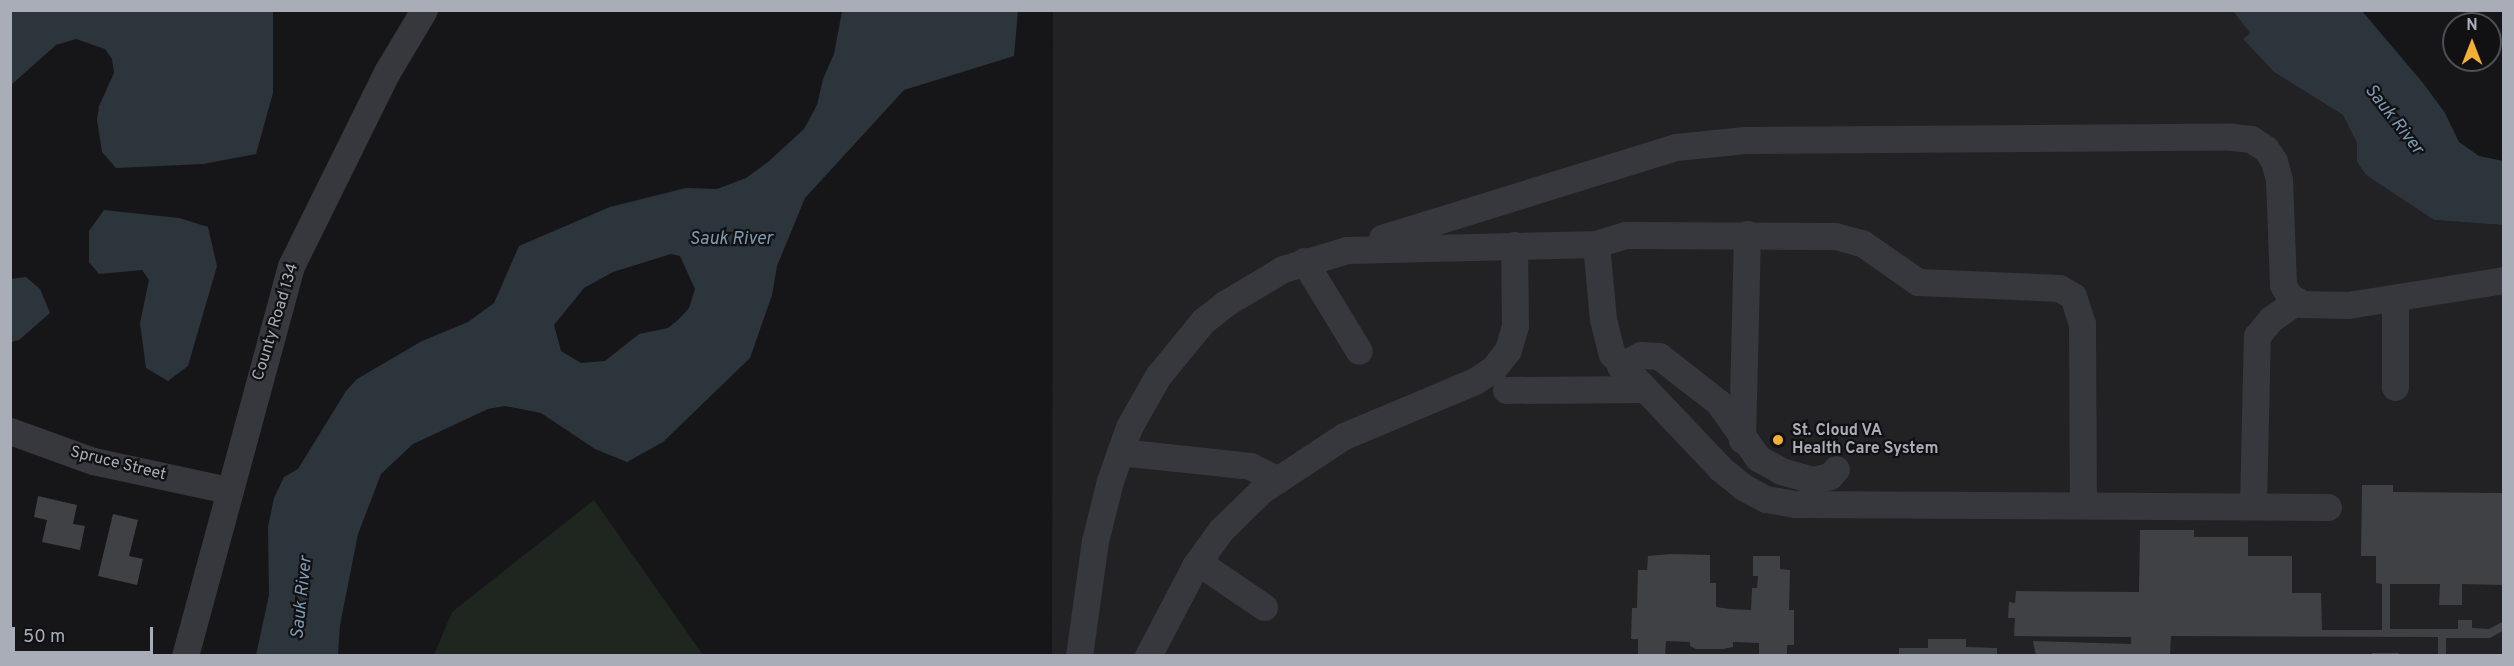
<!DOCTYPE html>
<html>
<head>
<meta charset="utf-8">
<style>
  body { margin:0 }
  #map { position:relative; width:2514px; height:666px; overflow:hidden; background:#161618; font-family:Overpass,sans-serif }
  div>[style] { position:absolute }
  .built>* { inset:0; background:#222225 }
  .green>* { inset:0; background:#1e261f }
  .water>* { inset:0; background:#2c353c }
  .building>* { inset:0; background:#404145 }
  .minor>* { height:27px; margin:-13.5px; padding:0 13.5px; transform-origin:13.5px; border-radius:13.5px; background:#37383d }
  .dots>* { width:16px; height:16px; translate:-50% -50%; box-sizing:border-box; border:3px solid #111113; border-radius:50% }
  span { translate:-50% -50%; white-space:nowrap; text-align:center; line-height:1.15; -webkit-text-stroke:4.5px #111113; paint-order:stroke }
  .street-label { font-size:16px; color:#a8adb8 }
  .poi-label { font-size:16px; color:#a8adb8; font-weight:700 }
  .left { translate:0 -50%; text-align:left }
  .water-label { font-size:18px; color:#7f9bb3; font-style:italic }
  .frame { position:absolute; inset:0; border:12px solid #a8adb8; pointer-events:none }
  .north { position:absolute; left:2442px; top:12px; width:60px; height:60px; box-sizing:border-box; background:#111113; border:2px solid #4d4f55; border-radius:50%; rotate:0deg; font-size:16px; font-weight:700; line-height:24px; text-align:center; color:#a8adb8 }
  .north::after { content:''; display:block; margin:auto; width:21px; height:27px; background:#f2b134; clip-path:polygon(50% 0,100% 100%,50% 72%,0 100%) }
  .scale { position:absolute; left:12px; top:627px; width:141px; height:27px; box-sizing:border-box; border:3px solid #a8adb8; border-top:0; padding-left:8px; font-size:18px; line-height:21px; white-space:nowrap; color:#a8adb8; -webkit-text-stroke:4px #111113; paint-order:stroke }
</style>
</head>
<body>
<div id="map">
  <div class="built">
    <i style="clip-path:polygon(1053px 11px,2233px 11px,2250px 33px,2243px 39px,2274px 72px,2343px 115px,2357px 143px,2357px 162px,2366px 175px,2434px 220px,2503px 225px,2503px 655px,1052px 655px)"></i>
  </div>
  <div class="green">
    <i style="clip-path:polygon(594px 500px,703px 655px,434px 655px,452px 612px)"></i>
  </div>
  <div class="water">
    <i style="clip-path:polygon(11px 10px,273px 11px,273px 93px,256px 154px,203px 164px,116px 168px,102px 152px,97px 120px,99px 106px,114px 73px,112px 59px,105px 49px,76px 39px,56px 45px,11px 85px)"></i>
    <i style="clip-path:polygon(evenodd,842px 11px,1018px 11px,1014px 56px,904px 90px,805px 198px,777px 266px,772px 295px,750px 358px,663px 442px,627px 462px,595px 449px,541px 413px,505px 406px,488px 409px,413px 444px,381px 474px,358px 534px,340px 625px,338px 655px,256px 655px,269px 595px,268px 527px,274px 498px,284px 477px,298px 469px,346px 391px,357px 379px,422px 341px,468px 322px,494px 303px,519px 246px,610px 207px,686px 188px,717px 189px,746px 178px,768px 162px,804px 129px,817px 105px,823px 79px,834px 54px,842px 11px,671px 254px,680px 256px,695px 289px,689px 308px,678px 320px,668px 328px,639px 334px,605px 361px,581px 363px,561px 351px,554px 325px,584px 288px,613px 272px,671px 254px)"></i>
    <i style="clip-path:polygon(2233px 11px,2362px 11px,2423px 83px,2445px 113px,2459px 142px,2479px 156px,2503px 161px,2503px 225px,2434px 220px,2366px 175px,2357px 162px,2357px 143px,2343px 115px,2274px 72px,2243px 39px,2250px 33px)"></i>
    <i style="clip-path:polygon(104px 210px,179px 218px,208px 227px,217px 266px,188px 366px,168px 381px,146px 368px,140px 323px,149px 280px,142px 270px,99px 274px,89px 262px,89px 231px)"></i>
    <i style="clip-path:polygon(26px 277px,40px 289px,50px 313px,19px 340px,11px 342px,11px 279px)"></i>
  </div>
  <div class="building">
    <i style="clip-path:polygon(2362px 485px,2393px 485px,2393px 492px,2504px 493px,2504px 585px,2462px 584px,2462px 605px,2439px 605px,2440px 584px,2390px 584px,2390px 629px,2458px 629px,2458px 620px,2472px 620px,2472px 628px,2489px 629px,2504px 621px,2504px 630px,2490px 638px,2446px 638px,2446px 656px,2438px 656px,2438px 637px,2171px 636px,2170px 656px,2036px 656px,2033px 641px,2131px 644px,2131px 637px,2014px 636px,2015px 618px,2008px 618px,2009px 602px,2015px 603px,2016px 591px,2139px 592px,2140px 530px,2194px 530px,2194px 537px,2248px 537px,2248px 556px,2292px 556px,2292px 593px,2321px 593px,2322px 630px,2382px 630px,2382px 584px,2376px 583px,2376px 556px,2361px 556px)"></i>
    <i style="clip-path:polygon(38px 496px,77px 505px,73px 524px,85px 526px,80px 550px,42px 542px,47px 520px,34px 517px)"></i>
    <i style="clip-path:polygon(113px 514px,138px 520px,129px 556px,143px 559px,137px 585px,98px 576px)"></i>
    <i style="clip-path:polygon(1671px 554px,1710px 555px,1710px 583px,1716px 583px,1716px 607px,1729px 609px,1751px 610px,1752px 588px,1757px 588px,1758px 576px,1753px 576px,1753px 556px,1780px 556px,1780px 569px,1790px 570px,1789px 610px,1794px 610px,1794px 645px,1787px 645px,1787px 656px,1759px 656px,1759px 643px,1733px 642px,1733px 647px,1723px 649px,1696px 649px,1690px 646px,1690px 642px,1666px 641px,1665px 656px,1638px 656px,1638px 639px,1631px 639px,1632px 608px,1637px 608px,1638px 570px,1647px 570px,1648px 556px)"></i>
    <i style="clip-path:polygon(1928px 639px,1966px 639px,1966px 647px,1997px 648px,1997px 656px,1899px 656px,1899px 648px,1928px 648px)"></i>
    <i style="clip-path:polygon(2372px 653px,2399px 653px,2399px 656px,2372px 656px)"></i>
  </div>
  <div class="minor">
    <i style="left:1382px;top:238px;width:308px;rotate:-17.2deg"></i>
    <i style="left:1676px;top:147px;width:69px;rotate:-5.8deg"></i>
    <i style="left:1745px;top:140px;width:487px;rotate:-0.4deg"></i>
    <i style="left:2232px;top:137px;width:19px;rotate:6deg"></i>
    <i style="left:2251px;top:139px;width:18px;rotate:34deg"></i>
    <i style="left:2266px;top:149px;width:14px;rotate:56deg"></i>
    <i style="left:2274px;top:161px;width:20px;rotate:75deg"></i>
    <i style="left:2279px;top:180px;width:105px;rotate:87.8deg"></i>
    <i style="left:2283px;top:285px;width:14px;rotate:60deg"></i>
    <i style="left:2290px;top:297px;width:14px;rotate:30deg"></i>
    <i style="left:2302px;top:304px;width:46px;rotate:1.2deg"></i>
    <i style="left:2348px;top:305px;width:158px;rotate:-9.1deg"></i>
    <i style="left:1596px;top:244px;width:75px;rotate:84.7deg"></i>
    <i style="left:1603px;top:319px;width:36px;rotate:76deg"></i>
    <i style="left:1612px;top:354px;width:158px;rotate:46.5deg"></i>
    <i style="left:1721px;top:469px;width:28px;rotate:39deg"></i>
    <i style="left:1743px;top:487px;width:26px;rotate:28deg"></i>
    <i style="left:1766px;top:499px;width:29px;rotate:10deg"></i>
    <i style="left:1795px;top:504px;width:533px;rotate:0.32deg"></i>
    <i style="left:1304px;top:261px;width:105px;rotate:58.6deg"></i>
    <i style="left:2395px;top:298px;width:89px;rotate:90deg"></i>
    <i style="left:1620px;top:366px;width:24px;rotate:-28deg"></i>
    <i style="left:1641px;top:355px;width:18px;rotate:3deg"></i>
    <i style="left:1659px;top:356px;width:75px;rotate:37.9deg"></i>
    <i style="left:1718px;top:402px;width:69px;rotate:54.5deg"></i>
    <i style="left:1758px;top:458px;width:26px;rotate:29deg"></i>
    <i style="left:1781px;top:471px;width:33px;rotate:16deg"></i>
    <i style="left:1813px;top:480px;width:17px;rotate:-13deg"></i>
    <i style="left:1830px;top:476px;width:9px;rotate:-49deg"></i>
    <i style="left:1506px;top:390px;width:139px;rotate:-0.4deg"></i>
    <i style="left:10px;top:431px;width:88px;rotate:19.9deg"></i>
    <i style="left:93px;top:461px;width:138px;rotate:12.1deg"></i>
    <i style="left:1742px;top:440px;width:206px;rotate:-88.6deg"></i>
    <i style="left:1120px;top:452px;width:131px;rotate:6.1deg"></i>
    <i style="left:1250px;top:466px;width:30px;rotate:26deg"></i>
    <i style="left:2253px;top:506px;width:170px;rotate:-88.7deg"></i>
    <i style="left:2257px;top:336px;width:22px;rotate:-51deg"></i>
    <i style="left:2271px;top:319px;width:32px;rotate:-35deg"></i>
    <i style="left:1198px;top:562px;width:80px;rotate:34.3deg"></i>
    <i style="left:185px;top:656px;width:404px;rotate:-74.8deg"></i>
    <i style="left:291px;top:266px;width:216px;rotate:-63.7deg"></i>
    <i style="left:387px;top:72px;width:72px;rotate:-59.2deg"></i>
    <i style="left:1079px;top:656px;width:116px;rotate:-82.1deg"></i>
    <i style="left:1095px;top:541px;width:62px;rotate:-76deg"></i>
    <i style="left:1110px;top:481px;width:57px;rotate:-70.6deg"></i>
    <i style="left:1129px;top:427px;width:59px;rotate:-60.4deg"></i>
    <i style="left:1158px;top:376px;width:71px;rotate:-50.7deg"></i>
    <i style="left:1203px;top:321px;width:29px;rotate:-38deg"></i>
    <i style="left:1226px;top:303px;width:66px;rotate:-30.8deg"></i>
    <i style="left:1283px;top:269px;width:67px;rotate:-16.5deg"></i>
    <i style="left:1347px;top:250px;width:249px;rotate:-1.4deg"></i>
    <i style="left:1596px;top:244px;width:30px;rotate:-17deg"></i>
    <i style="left:1625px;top:235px;width:210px;rotate:0.3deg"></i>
    <i style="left:1835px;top:236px;width:28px;rotate:15deg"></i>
    <i style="left:1862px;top:243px;width:68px;rotate:34.9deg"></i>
    <i style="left:1918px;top:282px;width:141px;rotate:2.4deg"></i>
    <i style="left:2059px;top:288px;width:16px;rotate:30deg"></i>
    <i style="left:2073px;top:296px;width:28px;rotate:72deg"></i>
    <i style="left:2082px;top:323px;width:182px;rotate:89.7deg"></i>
    <i style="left:1148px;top:656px;width:102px;rotate:-62.4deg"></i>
    <i style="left:1195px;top:566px;width:44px;rotate:-54.2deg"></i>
    <i style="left:1221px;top:530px;width:57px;rotate:-44.3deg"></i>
    <i style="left:1262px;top:490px;width:98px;rotate:-33.4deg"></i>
    <i style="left:1344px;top:436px;width:142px;rotate:-22.8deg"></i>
    <i style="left:1475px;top:381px;width:22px;rotate:-34deg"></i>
    <i style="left:1493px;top:369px;width:24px;rotate:-52deg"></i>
    <i style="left:1508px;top:350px;width:25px;rotate:-74deg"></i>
    <i style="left:1515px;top:326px;width:81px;rotate:-90.7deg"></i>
  </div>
  <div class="dots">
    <i style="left:1778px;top:440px;background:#f2b134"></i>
  </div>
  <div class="street-label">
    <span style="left:276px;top:322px;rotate:-73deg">County Road 134</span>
    <span style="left:118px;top:464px;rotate:14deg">Spruce Street</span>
  </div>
  <div class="poi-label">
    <span class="left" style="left:1792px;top:440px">St. Cloud VA<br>Health Care System</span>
  </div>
  <div class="water-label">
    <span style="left:2393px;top:120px;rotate:52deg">Sauk River</span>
    <span style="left:731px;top:240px">Sauk River</span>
    <span style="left:303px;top:598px;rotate:-84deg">Sauk River</span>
  </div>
  <div class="frame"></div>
  <div class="north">N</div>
  <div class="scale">50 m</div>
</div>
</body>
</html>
